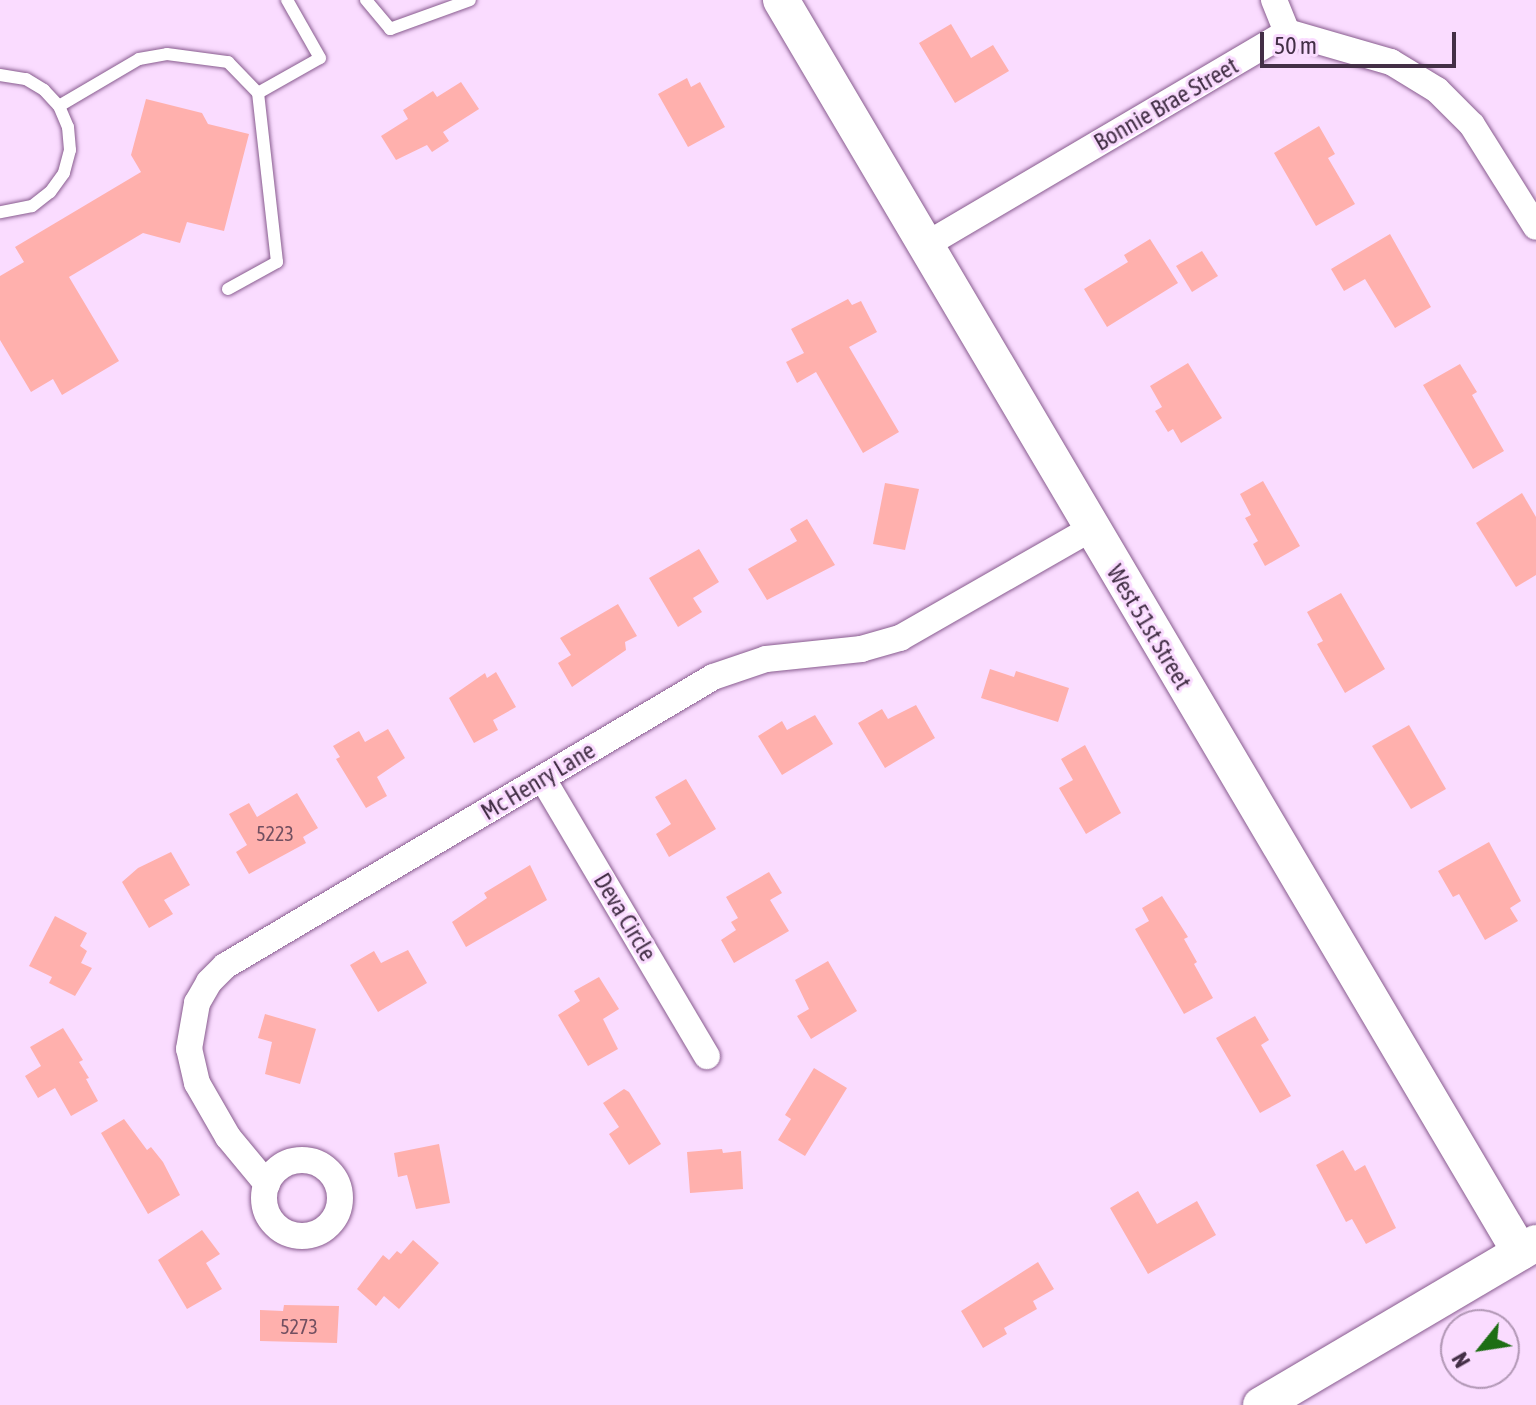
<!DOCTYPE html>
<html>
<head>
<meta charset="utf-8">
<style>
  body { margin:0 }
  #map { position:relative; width:1536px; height:1405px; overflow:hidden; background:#fadcff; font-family:"Asap Condensed",sans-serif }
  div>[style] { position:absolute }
  .building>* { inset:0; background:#ffb0ad }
  .roads { filter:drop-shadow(0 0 2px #885c8f) drop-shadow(0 0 2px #885c8f) }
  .lane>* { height:12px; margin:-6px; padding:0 6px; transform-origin:6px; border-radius:6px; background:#fff }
  .street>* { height:26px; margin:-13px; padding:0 13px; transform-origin:13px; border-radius:13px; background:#fff }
  .street>.ring { margin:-13px; padding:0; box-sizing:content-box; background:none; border:26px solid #fff; border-radius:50% }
  .secondary>* { height:36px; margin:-18px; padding:0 18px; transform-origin:18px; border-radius:18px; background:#fff }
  span { translate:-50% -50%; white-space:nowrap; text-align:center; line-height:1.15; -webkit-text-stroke:6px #fadcff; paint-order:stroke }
  .number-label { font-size:20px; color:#724f60 }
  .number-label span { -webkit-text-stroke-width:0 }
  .street-label { font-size:24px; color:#432f46 }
  .north { position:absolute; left:1440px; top:1309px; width:80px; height:80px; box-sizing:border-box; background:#fadcff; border:2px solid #b197b5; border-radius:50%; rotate:240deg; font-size:22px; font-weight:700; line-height:32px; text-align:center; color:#432f46 }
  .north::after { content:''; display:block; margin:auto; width:28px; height:36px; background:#1d6e14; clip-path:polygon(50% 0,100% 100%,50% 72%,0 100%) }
  .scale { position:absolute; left:1260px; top:32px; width:196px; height:36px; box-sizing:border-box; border:4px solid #432f46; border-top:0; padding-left:10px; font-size:24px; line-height:28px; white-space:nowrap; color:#432f46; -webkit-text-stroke:6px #fadcff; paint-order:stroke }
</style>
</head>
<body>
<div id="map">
  <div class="building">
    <i style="clip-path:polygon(951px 24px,971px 58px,993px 45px,1009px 71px,955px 103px,919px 43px)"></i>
    <i style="clip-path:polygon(687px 78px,691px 87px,700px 82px,725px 127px,688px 147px,658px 94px)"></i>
    <i style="clip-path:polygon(461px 82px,479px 109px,443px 132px,449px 141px,432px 152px,427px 145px,396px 160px,381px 136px,408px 119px,403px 110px,433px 91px,437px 97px)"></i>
    <i style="clip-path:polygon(146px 99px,202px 113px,208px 124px,249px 134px,224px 231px,187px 222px,180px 243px,143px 233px,69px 277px,119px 361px,62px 395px,53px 379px,31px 392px,0 340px,0 276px,24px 262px,15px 247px,141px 172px,131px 155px)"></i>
    <i style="clip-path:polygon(1319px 126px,1335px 154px,1328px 158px,1355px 204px,1316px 226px,1274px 153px)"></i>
    <i style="clip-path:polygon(1390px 234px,1431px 307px,1395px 328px,1365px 279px,1344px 291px,1331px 269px)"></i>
    <i style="clip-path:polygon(1150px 239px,1178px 283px,1107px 327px,1084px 289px,1128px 262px,1124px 255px)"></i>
    <i style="clip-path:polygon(1202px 251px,1218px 276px,1192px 292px,1176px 266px)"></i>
    <i style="clip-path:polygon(848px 299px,852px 305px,861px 301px,877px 332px,849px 347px,899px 432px,863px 453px,816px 372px,797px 383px,786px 362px,804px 353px,791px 329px)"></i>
    <i style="clip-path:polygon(1188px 363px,1222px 418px,1181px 443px,1173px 429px,1168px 432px,1155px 411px,1162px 407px,1150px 386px)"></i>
    <i style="clip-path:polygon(1460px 364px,1477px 392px,1472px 395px,1504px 451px,1473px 469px,1423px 385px)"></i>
    <i style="clip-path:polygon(1263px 481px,1300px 546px,1265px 566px,1253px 544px,1258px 541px,1245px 518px,1251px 515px,1240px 494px)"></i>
    <i style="clip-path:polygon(885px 483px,919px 489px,905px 550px,873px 544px)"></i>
    <i style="clip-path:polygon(1522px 493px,1536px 517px,1536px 575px,1516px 587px,1476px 523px)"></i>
    <i style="clip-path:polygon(807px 519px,835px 565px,767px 600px,748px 569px,797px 541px,790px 529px)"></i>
    <i style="clip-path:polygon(699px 549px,719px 582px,693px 598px,702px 612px,678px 627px,649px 578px)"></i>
    <i style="clip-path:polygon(1341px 593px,1385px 669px,1345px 693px,1317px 644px,1323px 641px,1307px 612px)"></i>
    <i style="clip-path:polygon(618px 604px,637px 636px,625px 642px,626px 650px,572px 687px,558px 663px,571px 655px,560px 638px)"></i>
    <i style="clip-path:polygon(990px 669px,1014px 677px,1016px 671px,1069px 688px,1058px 722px,981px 698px)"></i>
    <i style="clip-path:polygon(496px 672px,516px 707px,493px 720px,498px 730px,474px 743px,449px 698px,485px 673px,487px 678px)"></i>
    <i style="clip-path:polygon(916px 705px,935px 738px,885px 768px,858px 723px,882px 709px,888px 719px)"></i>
    <i style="clip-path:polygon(815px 715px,833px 744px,782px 775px,758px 736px,782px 721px,787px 730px)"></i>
    <i style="clip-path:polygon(1409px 725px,1446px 789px,1411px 809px,1372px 746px)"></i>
    <i style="clip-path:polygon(388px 729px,405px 758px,377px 777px,387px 796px,366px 808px,336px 759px,340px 757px,333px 746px,359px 731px,365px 742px)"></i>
    <i style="clip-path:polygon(1085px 745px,1121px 813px,1086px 834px,1059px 788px,1073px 780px,1061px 759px)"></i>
    <i style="clip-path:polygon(686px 779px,716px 829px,669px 857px,656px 834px,671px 824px,655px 797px)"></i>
    <i style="clip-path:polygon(297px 793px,318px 828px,303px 837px,306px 843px,249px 874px,236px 852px,247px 845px,229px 814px,249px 803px,257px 817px)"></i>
    <i style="clip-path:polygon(1489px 842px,1521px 901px,1510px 908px,1518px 921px,1485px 940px,1459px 894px,1453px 897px,1438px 871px)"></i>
    <i style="clip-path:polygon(171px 852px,190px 885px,164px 900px,173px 914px,149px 928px,122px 882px,138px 868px)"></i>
    <i style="clip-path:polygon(530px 865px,547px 900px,466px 947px,452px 922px,487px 898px,484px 893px)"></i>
    <i style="clip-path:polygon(769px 872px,782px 893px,770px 900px,789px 931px,734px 963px,721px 940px,736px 930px,731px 922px,738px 918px,726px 897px)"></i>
    <i style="clip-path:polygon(1162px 896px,1188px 937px,1184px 939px,1197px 962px,1194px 964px,1213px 998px,1184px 1014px,1135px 929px,1149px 921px,1142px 908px)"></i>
    <i style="clip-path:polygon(55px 916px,87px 933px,80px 946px,87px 951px,81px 963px,92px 968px,75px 996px,49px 983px,52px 977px,29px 966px)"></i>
    <i style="clip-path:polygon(408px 950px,427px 983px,378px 1012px,350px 965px,374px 951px,381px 963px)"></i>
    <i style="clip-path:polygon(828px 961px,857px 1011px,811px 1039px,797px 1016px,809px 1009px,795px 980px)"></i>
    <i style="clip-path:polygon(599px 977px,619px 1009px,603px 1019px,618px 1049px,588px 1066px,558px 1015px,580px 1001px,574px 991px)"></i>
    <i style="clip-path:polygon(265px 1014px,316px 1029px,300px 1084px,265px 1074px,272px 1042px,258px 1038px)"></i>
    <i style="clip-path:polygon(1255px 1016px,1269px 1040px,1261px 1045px,1291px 1096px,1260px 1113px,1216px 1038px)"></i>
    <i style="clip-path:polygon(63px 1028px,83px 1060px,79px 1062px,89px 1078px,86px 1079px,98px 1101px,71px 1116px,55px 1088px,38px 1098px,25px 1076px,41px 1066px,30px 1047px)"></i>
    <i style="clip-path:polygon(814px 1068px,847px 1088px,805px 1156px,778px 1140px,791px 1119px,785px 1115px)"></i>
    <i style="clip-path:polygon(624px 1089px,629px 1092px,661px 1144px,629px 1165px,609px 1134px,619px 1127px,603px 1103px)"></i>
    <i style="clip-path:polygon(124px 1119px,147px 1150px,151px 1147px,163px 1162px,180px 1195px,148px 1214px,101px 1133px)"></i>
    <i style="clip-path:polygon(439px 1144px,450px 1203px,416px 1209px,407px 1175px,398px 1177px,394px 1153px)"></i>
    <i style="clip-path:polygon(722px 1149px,723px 1153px,741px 1151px,743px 1189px,690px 1193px,687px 1152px)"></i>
    <i style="clip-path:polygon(1343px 1150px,1355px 1171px,1365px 1165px,1396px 1228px,1366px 1244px,1352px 1219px,1346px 1222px,1316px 1165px)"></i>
    <i style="clip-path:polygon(1138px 1191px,1157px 1224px,1197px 1201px,1216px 1235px,1148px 1274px,1110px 1208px)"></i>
    <i style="clip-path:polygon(202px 1230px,220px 1254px,206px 1263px,222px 1289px,187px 1309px,158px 1260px)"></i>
    <i style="clip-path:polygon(413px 1240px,439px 1263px,399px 1309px,384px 1296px,376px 1306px,357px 1289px,383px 1255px,389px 1260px,397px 1251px,401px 1254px)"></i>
    <i style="clip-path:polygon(1038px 1262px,1054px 1289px,1033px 1301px,1037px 1309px,1004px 1328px,1007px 1334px,983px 1348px,961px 1311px)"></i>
    <i style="clip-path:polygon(284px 1305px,339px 1306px,337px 1343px,260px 1341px,260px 1310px,283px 1311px)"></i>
  </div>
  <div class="roads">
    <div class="lane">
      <i style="left:366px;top:0;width:38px;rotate:50deg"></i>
      <i style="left:390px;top:29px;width:85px;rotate:-19.9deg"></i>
      <i style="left:0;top:75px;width:26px;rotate:9deg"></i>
      <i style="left:26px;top:79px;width:21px;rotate:31deg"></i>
      <i style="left:44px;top:90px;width:22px;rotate:47deg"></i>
      <i style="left:59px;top:106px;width:23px;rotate:67deg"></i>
      <i style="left:68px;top:127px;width:23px;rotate:85deg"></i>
      <i style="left:70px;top:150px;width:24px;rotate:105deg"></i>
      <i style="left:64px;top:173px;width:24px;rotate:126deg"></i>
      <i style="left:50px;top:192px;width:23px;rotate:142deg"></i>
      <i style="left:32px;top:206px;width:33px;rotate:169deg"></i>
      <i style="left:59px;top:106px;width:93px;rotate:-30.4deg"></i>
      <i style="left:139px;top:59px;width:28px;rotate:-10deg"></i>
      <i style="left:167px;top:54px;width:62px;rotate:7.5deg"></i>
      <i style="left:228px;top:62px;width:43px;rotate:45.9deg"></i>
      <i style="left:258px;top:93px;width:71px;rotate:-29.4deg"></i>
      <i style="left:320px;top:58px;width:67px;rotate:-119.6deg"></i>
      <i style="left:228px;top:289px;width:56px;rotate:-28.9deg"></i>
      <i style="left:277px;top:262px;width:170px;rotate:-96.4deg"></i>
    </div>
    <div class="street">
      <i style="left:1274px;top:0;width:35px;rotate:68deg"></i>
      <i style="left:924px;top:246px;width:421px;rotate:-30.5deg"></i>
      <i style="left:1287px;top:32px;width:108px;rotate:16.1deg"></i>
      <i style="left:1391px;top:62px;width:54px;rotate:31.3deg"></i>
      <i style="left:1437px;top:90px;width:49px;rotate:45deg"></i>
      <i style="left:1472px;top:125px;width:120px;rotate:57.9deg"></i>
      <i style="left:543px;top:779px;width:322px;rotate:59.4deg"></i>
      <i class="ring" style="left:264px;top:1160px;width:50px;height:50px"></i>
      <i style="left:267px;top:1184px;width:61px;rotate:-129.7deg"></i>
      <i style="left:228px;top:1137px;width:62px;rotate:-119.9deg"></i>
      <i style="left:197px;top:1083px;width:35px;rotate:-103deg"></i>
      <i style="left:189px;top:1049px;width:47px;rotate:-80.1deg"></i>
      <i style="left:197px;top:1003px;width:24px;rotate:-60deg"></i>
      <i style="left:209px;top:982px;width:23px;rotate:-45deg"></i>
      <i style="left:225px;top:966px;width:567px;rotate:-30.63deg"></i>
      <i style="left:713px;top:677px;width:56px;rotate:-18.8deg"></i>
      <i style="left:766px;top:659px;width:96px;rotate:-6deg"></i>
      <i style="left:861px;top:649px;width:41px;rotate:-15.8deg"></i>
      <i style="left:900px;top:638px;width:219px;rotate:-29.8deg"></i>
    </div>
    <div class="secondary">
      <i style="left:781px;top:0;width:1454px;rotate:59.45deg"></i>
      <i style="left:1261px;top:1405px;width:319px;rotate:-30.5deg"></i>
    </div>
  </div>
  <div class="number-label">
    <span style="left:275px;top:833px">5223</span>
    <span style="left:299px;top:1326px">5273</span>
  </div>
  <div class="street-label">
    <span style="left:1166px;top:104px;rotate:-30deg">Bonnie Brae Street</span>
    <span style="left:1149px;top:627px;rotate:59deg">West 51st Street</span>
    <span style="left:538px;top:781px;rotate:-31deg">Mc Henry Lane</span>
    <span style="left:625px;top:917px;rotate:59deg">Deva Circle</span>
  </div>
  <div class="north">N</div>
  <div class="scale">50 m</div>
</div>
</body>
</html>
